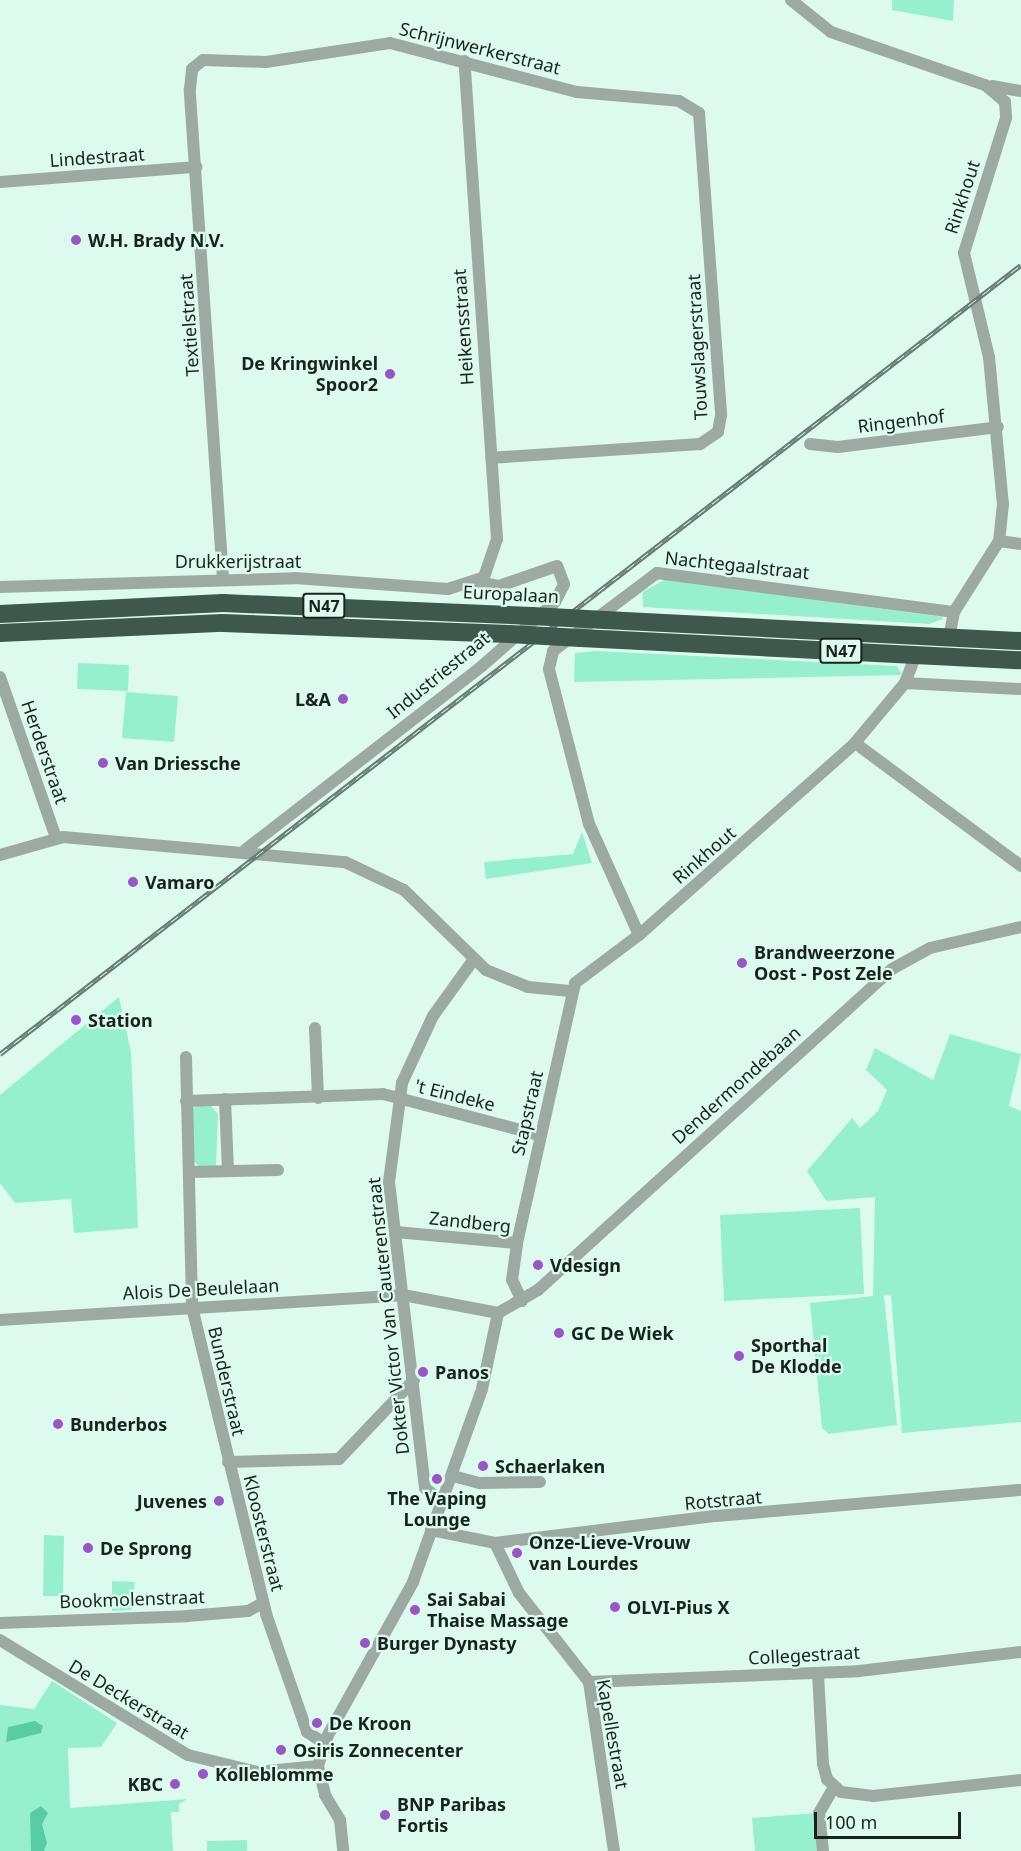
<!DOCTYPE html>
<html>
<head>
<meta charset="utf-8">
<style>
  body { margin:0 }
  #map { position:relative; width:1021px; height:1851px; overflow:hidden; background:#dcfbee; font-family:"Noto Sans",sans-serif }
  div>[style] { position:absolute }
  .green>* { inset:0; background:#96f0cd }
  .water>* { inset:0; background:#58cca4 }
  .minor>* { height:12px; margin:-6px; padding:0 6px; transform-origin:6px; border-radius:6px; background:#9daaa4 }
  .highway>* { height:18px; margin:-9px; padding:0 9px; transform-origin:9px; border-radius:9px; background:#3e584d }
  .rail>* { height:5px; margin-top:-2.5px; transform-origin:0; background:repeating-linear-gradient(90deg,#dcfbee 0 9px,#677a72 0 18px); box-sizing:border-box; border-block:2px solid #677a72 }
  .highway-bridge>* { height:18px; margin:-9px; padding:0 9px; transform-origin:9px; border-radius:9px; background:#3e584d }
  .dots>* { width:16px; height:16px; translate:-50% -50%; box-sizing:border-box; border:3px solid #dcfbee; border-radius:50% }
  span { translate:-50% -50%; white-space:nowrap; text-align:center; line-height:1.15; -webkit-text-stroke:4.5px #dcfbee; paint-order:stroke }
  .shield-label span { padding:2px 4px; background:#dcfbee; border:2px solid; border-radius:4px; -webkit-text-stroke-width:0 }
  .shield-label { font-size:16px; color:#18231e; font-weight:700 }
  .street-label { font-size:18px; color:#18231e }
  .poi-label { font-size:18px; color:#18231e; font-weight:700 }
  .left { translate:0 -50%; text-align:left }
  .right { translate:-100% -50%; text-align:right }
  .scale { position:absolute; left:814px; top:1812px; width:147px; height:27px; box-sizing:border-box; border:3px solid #18231e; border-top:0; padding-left:8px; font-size:18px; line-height:21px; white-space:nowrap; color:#18231e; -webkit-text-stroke:4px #dcfbee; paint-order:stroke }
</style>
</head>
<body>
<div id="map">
  <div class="green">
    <i style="clip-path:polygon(892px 0,954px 0,953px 21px,892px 10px)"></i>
    <i style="clip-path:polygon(666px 579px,943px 617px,943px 619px,929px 624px,643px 607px,643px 592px,639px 594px)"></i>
    <i style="clip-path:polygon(596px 651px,897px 666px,902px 675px,574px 682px,575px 653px)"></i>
    <i style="clip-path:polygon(78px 663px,129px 665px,128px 691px,77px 689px)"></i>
    <i style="clip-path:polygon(126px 692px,178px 696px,174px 742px,122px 738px)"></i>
    <i style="clip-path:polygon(582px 832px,592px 863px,486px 879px,484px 862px,573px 854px)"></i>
    <i style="clip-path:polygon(119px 997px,131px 1052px,138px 1228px,74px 1233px,71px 1199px,15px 1203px,0 1183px,0 1095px)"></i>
    <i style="clip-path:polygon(950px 1034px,1021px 1054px,1009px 1106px,1021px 1111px,1021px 1422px,902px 1433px,891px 1295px,884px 1295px,897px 1425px,829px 1434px,822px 1428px,810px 1303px,873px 1296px,875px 1197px,826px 1201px,807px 1171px,852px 1118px,860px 1128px,878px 1111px,887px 1090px,866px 1070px,875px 1048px,933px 1080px)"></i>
    <i style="clip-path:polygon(197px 1106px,211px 1106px,218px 1114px,216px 1166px,200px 1168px,193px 1160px,192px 1109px)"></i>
    <i style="clip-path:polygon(860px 1208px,864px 1294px,724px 1301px,720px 1215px)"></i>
    <i style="clip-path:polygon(44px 1535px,64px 1536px,63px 1596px,43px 1596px)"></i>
    <i style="clip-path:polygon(112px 1581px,135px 1582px,131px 1610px,112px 1611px)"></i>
    <i style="clip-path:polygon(52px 1681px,117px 1723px,101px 1747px,68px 1748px,70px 1808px,187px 1799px,179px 1804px,179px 1812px,171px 1812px,173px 1851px,0 1851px,0 1705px,34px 1709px)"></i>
    <i style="clip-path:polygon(816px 1813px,821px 1851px,755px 1851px,752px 1818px)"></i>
    <i style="clip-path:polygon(247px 1840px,247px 1851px,207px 1851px,207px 1841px)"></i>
  </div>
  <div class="water">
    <i style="clip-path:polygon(35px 1721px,43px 1726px,41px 1733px,6px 1742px,8px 1727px)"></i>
    <i style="clip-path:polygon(41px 1806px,48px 1813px,42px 1824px,47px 1843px,44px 1851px,31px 1851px,30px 1813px)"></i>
  </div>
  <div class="minor">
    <i style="left:791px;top:0;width:51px;rotate:38.7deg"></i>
    <i style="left:831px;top:32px;width:163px;rotate:19deg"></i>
    <i style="left:985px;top:85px;width:26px;rotate:40deg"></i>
    <i style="left:1005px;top:102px;width:16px;rotate:86deg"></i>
    <i style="left:1006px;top:118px;width:141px;rotate:107.3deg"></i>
    <i style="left:964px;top:253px;width:107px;rotate:76.5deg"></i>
    <i style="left:989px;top:357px;width:148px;rotate:84.6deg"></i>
    <i style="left:1003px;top:504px;width:37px;rotate:96deg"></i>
    <i style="left:999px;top:541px;width:84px;rotate:122.4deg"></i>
    <i style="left:954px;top:612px;width:25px;rotate:101deg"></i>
    <i style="left:992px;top:86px;width:29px;rotate:10deg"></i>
    <i style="left:0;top:182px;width:197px;rotate:-4.4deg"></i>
    <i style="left:810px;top:444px;width:28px;rotate:6deg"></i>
    <i style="left:838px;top:447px;width:161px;rotate:-7.1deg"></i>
    <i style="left:999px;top:541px;width:22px;rotate:8deg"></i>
    <i style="left:223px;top:579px;width:491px;rotate:-93.9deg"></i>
    <i style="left:190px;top:89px;width:20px;rotate:-84deg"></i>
    <i style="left:192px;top:69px;width:14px;rotate:-39deg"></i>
    <i style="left:203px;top:60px;width:63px;rotate:1.8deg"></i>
    <i style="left:266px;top:62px;width:125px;rotate:-8.7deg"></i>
    <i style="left:390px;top:43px;width:193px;rotate:14.7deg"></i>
    <i style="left:577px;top:92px;width:102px;rotate:5deg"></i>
    <i style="left:679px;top:101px;width:23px;rotate:31deg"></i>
    <i style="left:699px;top:113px;width:303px;rotate:85.8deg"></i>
    <i style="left:721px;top:415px;width:17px;rotate:100deg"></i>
    <i style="left:718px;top:432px;width:22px;rotate:146deg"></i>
    <i style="left:700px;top:444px;width:209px;rotate:176.2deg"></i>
    <i style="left:0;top:587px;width:295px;rotate:-1.7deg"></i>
    <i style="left:295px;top:578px;width:153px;rotate:4.1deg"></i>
    <i style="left:448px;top:589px;width:38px;rotate:-18deg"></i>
    <i style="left:484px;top:577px;width:40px;rotate:-71.1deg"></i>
    <i style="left:497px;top:539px;width:479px;rotate:-93.9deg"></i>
    <i style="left:0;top:677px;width:170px;rotate:70.8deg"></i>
    <i style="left:905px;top:683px;width:116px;rotate:3deg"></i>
    <i style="left:855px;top:743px;width:207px;rotate:36.5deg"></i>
    <i style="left:245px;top:850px;width:300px;rotate:-37.8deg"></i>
    <i style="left:482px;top:666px;width:97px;rotate:-41.2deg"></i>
    <i style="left:555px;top:602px;width:20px;rotate:-63deg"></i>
    <i style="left:564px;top:584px;width:19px;rotate:-111deg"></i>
    <i style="left:557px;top:566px;width:61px;rotate:161deg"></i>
    <i style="left:499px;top:586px;width:23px;rotate:-170deg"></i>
    <i style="left:0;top:855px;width:66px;rotate:-15.9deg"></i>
    <i style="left:63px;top:837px;width:283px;rotate:5.1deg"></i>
    <i style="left:345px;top:862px;width:65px;rotate:25.4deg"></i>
    <i style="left:404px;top:890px;width:115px;rotate:44.3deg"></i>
    <i style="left:486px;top:970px;width:45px;rotate:22deg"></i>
    <i style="left:528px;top:987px;width:42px;rotate:5.4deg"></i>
    <i style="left:639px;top:935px;width:122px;rotate:-114.2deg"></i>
    <i style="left:589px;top:824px;width:160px;rotate:-104.5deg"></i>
    <i style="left:549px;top:669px;width:18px;rotate:-77deg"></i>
    <i style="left:553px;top:651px;width:130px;rotate:-36.9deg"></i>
    <i style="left:657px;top:573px;width:300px;rotate:7.5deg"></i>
    <i style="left:315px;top:1028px;width:70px;rotate:87.5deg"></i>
    <i style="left:186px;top:1057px;width:250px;rotate:88.6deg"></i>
    <i style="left:192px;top:1307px;width:316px;rotate:76.4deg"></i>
    <i style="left:266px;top:1614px;width:125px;rotate:70.8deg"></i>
    <i style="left:307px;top:1732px;width:20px;rotate:33deg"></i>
    <i style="left:225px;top:1099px;width:71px;rotate:87.6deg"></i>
    <i style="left:186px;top:1101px;width:197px;rotate:-2deg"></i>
    <i style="left:383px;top:1094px;width:161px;rotate:14.7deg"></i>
    <i style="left:189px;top:1172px;width:89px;rotate:-1.3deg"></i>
    <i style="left:396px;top:1232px;width:121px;rotate:5.2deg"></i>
    <i style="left:522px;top:1301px;width:23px;rotate:-115deg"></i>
    <i style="left:512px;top:1280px;width:37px;rotate:-82deg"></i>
    <i style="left:517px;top:1243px;width:266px;rotate:-77.4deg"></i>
    <i style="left:575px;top:983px;width:80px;rotate:-36.9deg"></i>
    <i style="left:639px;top:935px;width:288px;rotate:-41.6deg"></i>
    <i style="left:854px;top:744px;width:80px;rotate:-50.1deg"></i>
    <i style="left:905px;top:683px;width:30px;rotate:-69deg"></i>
    <i style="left:0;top:1320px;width:404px;rotate:-3.5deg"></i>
    <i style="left:403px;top:1295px;width:97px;rotate:10.7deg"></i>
    <i style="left:498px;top:1313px;width:46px;rotate:-29.9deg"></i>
    <i style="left:538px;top:1290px;width:478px;rotate:-42.2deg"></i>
    <i style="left:892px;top:969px;width:43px;rotate:-28.9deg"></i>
    <i style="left:930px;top:948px;width:93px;rotate:-13deg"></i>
    <i style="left:228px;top:1462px;width:111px;rotate:-1.5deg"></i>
    <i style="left:339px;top:1459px;width:109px;rotate:-46.5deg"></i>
    <i style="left:453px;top:1476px;width:28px;rotate:15deg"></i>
    <i style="left:480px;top:1483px;width:60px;rotate:-1deg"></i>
    <i style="left:442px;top:1501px;width:21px;rotate:-143deg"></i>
    <i style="left:425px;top:1488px;width:308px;rotate:-96.7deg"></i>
    <i style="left:389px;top:1182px;width:100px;rotate:-82.5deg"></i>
    <i style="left:402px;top:1083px;width:74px;rotate:-65.2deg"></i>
    <i style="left:433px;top:1016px;width:70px;rotate:-54.3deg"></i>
    <i style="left:431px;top:1530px;width:65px;rotate:11.5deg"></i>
    <i style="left:495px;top:1543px;width:223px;rotate:-7deg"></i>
    <i style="left:716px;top:1516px;width:306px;rotate:-4.9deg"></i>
    <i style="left:495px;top:1543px;width:55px;rotate:64.4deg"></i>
    <i style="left:519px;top:1593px;width:113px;rotate:51.8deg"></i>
    <i style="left:589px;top:1682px;width:171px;rotate:81.6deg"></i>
    <i style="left:0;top:1623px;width:187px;rotate:-2.1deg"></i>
    <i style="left:187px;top:1616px;width:61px;rotate:-4.7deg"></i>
    <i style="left:248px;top:1611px;width:17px;rotate:-28deg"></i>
    <i style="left:0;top:1640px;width:220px;rotate:31.5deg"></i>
    <i style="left:188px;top:1755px;width:72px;rotate:13.7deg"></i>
    <i style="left:258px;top:1772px;width:60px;rotate:-5.7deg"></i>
    <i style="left:818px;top:1674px;width:90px;rotate:86.8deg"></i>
    <i style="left:823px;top:1764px;width:16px;rotate:75deg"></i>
    <i style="left:827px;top:1779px;width:19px;rotate:43deg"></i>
    <i style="left:841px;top:1792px;width:32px;rotate:7deg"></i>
    <i style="left:873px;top:1796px;width:149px;rotate:-6.2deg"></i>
    <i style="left:589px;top:1682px;width:270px;rotate:-2.3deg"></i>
    <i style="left:859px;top:1671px;width:163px;rotate:-6.7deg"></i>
    <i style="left:318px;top:1766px;width:33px;rotate:-72deg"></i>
    <i style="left:328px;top:1735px;width:175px;rotate:-60.9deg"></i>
    <i style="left:413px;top:1582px;width:205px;rotate:-70.3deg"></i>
    <i style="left:482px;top:1389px;width:78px;rotate:-78.1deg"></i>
    <i style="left:318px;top:1766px;width:30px;rotate:76deg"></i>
    <i style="left:325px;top:1795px;width:29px;rotate:59deg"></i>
    <i style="left:340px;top:1820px;width:31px;rotate:84deg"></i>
    <i style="left:823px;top:1851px;width:38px;rotate:-96deg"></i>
    <i style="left:819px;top:1813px;width:30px;rotate:-60deg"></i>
  </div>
  <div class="highway">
    <i style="left:0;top:614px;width:223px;rotate:-2.8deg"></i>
    <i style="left:223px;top:603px;width:309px;rotate:2.4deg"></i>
    <i style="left:605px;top:620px;width:417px;rotate:2.9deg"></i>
    <i style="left:0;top:633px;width:223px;rotate:-2.6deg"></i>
    <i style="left:223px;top:623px;width:286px;rotate:2.2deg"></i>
    <i style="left:581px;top:638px;width:441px;rotate:2.9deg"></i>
  </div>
  <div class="rail">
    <i style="left:0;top:1054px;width:1290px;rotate:-37.7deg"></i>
  </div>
  <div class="highway-bridge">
    <i style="left:532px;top:616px;width:73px;rotate:3.1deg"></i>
    <i style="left:509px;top:634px;width:72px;rotate:3.2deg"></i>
  </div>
  <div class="dots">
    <i style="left:76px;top:240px;background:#9a54c8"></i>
    <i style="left:390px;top:374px;background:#9a54c8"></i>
    <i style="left:343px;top:699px;background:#9a54c8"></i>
    <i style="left:103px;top:763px;background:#9a54c8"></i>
    <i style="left:133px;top:882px;background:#9a54c8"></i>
    <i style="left:742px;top:963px;background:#9a54c8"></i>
    <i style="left:76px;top:1020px;background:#9a54c8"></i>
    <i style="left:538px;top:1265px;background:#9a54c8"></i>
    <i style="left:559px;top:1333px;background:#9a54c8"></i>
    <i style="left:739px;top:1356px;background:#9a54c8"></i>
    <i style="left:423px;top:1372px;background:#9a54c8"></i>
    <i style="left:58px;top:1424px;background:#9a54c8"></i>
    <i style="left:483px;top:1466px;background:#9a54c8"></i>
    <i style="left:437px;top:1479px;background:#9a54c8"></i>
    <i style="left:219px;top:1501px;background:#9a54c8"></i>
    <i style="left:88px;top:1548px;background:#9a54c8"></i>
    <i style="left:517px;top:1553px;background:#9a54c8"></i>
    <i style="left:615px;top:1607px;background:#9a54c8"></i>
    <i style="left:415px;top:1610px;background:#9a54c8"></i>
    <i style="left:365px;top:1643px;background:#9a54c8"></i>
    <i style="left:317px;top:1723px;background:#9a54c8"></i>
    <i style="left:281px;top:1750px;background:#9a54c8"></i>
    <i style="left:203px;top:1774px;background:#9a54c8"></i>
    <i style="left:175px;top:1784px;background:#9a54c8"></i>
    <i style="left:385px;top:1815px;background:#9a54c8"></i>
  </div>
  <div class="shield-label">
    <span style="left:324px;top:606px">N47</span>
    <span style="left:841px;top:651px">N47</span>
  </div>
  <div class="street-label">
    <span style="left:480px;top:48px;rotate:14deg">Schrijnwerkerstraat</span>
    <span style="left:97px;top:157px;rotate:-4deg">Lindestraat</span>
    <span style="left:962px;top:197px;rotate:-72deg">Rinkhout</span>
    <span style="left:189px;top:325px;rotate:-94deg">Textielstraat</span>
    <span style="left:463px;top:327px;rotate:-94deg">Heikensstraat</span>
    <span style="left:697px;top:347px;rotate:-93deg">Touwslagerstraat</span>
    <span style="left:901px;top:421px;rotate:-7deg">Ringenhof</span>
    <span style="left:238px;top:561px">Drukkerijstraat</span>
    <span style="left:737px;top:565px;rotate:6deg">Nachtegaalstraat</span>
    <span style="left:511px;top:594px;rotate:3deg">Europalaan</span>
    <span style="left:438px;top:675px;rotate:-39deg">Industriestraat</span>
    <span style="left:45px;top:752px;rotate:71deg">Herderstraat</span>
    <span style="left:704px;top:855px;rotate:-41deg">Rinkhout</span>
    <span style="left:736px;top:1085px;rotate:-42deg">Dendermondebaan</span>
    <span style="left:455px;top:1095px;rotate:14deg">'t Eindeke</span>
    <span style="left:527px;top:1113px;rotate:-77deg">Stapstraat</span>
    <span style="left:470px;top:1222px;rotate:6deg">Zandberg</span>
    <span style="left:201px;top:1289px;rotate:-3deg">Alois De Beulelaan</span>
    <span style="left:388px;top:1316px;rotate:-96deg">Dokter Victor Van Cauterenstraat</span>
    <span style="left:227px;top:1381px;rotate:77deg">Bunderstraat</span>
    <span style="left:723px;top:1500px;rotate:-5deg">Rotstraat</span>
    <span style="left:264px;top:1533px;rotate:76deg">Kloosterstraat</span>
    <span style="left:132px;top:1599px;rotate:-2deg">Bookmolenstraat</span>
    <span style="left:804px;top:1655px;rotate:-3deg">Collegestraat</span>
    <span style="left:129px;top:1699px;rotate:31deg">De Deckerstraat</span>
    <span style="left:613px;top:1734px;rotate:80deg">Kapellestraat</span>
  </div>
  <div class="poi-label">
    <span class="left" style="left:88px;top:240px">W.H. Brady N.V.</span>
    <span class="right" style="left:378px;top:374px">De Kringwinkel<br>Spoor2</span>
    <span class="right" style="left:331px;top:699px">L&amp;A</span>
    <span class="left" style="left:115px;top:763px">Van Driessche</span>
    <span class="left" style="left:145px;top:882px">Vamaro</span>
    <span class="left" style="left:754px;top:963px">Brandweerzone<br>Oost - Post Zele</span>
    <span class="left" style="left:88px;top:1020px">Station</span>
    <span class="left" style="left:550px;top:1265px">Vdesign</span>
    <span class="left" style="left:571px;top:1333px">GC De Wiek</span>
    <span class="left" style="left:751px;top:1356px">Sporthal<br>De Klodde</span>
    <span class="left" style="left:435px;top:1372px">Panos</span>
    <span class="left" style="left:70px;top:1424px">Bunderbos</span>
    <span class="left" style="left:495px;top:1466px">Schaerlaken</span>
    <span style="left:437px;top:1509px">The Vaping<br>Lounge</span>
    <span class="right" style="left:207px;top:1501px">Juvenes</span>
    <span class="left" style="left:529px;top:1553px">Onze-Lieve-Vrouw<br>van Lourdes</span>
    <span class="left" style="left:100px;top:1548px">De Sprong</span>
    <span class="left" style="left:427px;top:1610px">Sai Sabai<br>Thaise Massage</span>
    <span class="left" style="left:627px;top:1607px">OLVI-Pius X</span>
    <span class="left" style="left:377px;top:1643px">Burger Dynasty</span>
    <span class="left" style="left:329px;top:1723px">De Kroon</span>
    <span class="left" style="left:293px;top:1750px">Osiris Zonnecenter</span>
    <span class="left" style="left:215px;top:1774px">Kolleblomme</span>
    <span class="right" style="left:163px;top:1784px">KBC</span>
    <span class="left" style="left:397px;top:1815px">BNP Paribas<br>Fortis</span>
  </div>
  <div class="scale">100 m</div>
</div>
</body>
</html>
